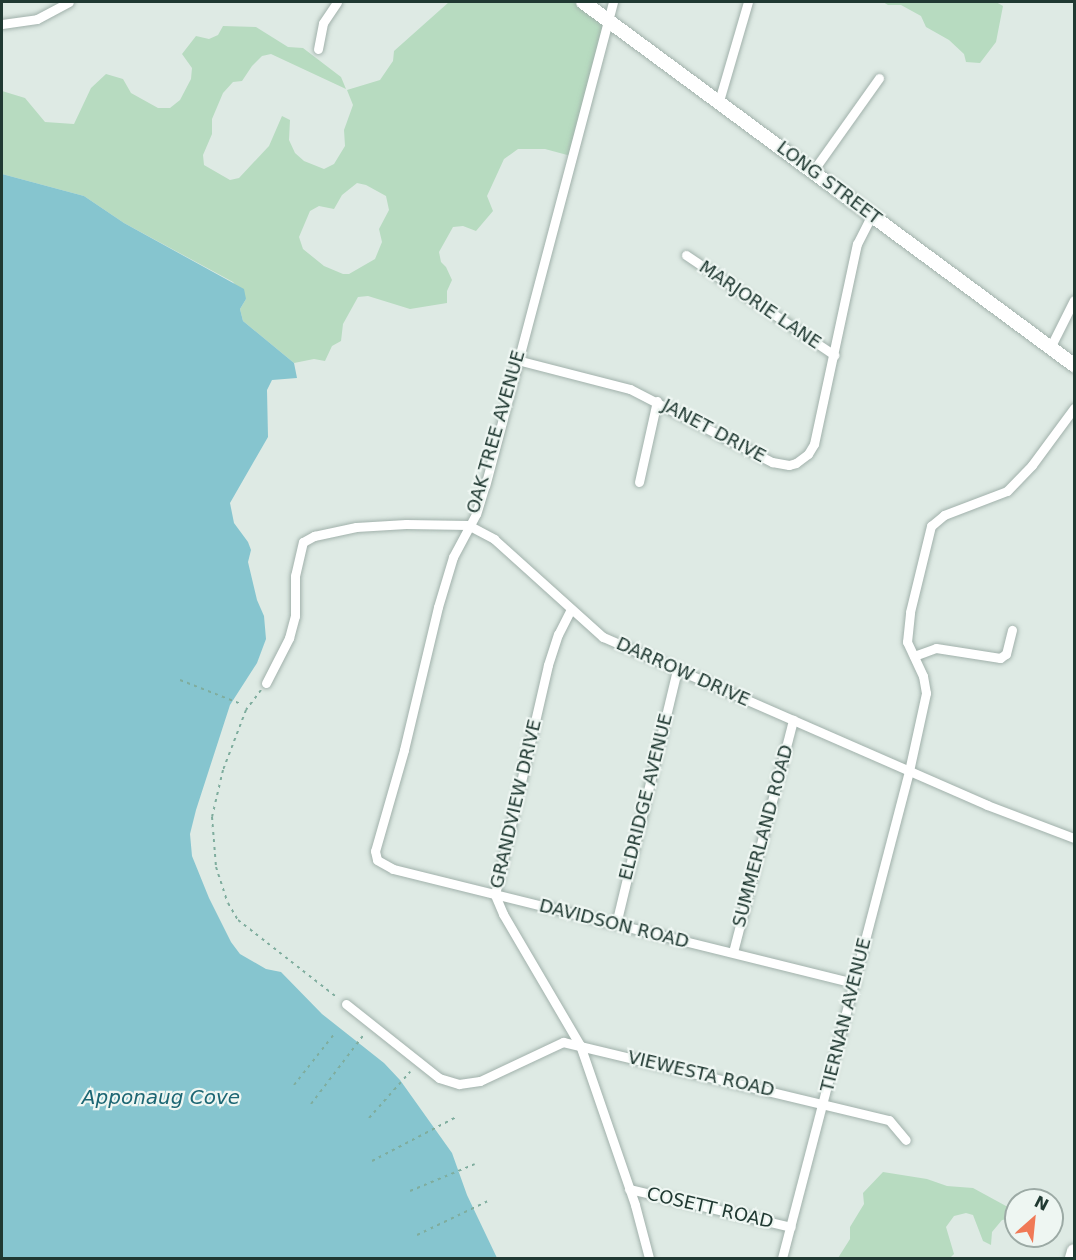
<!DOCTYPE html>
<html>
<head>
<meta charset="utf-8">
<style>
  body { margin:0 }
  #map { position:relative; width:1076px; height:1260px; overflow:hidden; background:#deeae4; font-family:"DejaVu Sans",sans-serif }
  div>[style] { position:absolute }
  .green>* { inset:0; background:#b7dbc0 }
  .water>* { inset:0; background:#86c5cf }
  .path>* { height:2px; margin-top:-1px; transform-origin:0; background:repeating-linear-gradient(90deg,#7fad9e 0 3px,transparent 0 7.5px) }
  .roads { filter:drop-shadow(0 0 2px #a1b1ab) drop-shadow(0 0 2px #a1b1ab) }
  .street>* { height:9px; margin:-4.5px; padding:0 4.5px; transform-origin:4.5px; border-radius:4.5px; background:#fff }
  .secondary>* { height:14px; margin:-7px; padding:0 7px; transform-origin:7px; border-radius:7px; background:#fff }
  span { translate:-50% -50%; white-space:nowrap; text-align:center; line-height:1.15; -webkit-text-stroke:4.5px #eef6f2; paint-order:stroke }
  .street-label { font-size:18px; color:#203932 }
  .water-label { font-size:20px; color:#1c6673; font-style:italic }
  .frame { position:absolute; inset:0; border:3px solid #203932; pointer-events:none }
  .north { position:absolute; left:1004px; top:1188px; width:60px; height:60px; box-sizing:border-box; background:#eef6f2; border:2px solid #9caaa5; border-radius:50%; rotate:27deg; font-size:16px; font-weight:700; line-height:24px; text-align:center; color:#203932 }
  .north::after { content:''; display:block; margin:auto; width:21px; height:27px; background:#f07956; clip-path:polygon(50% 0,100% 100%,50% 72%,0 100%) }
</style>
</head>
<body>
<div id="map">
  <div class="green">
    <i style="clip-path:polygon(evenodd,449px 2px,585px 2px,608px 18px,571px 156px,545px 149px,518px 149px,504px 159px,487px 196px,493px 211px,476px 231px,463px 226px,453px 227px,439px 252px,441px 262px,446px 267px,452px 280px,447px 291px,447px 303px,410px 309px,368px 296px,358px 297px,343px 324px,341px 341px,332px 346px,325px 361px,314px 359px,294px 363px,243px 321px,240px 309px,246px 299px,233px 282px,124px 223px,84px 196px,2px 174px,2px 91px,25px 98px,45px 122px,74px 124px,91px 88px,106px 74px,123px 79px,131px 93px,158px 108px,170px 108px,180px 100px,191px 79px,192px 68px,182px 54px,196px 36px,209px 39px,218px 35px,223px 26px,256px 27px,288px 47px,303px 48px,341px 77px,346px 89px,271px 54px,262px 56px,252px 66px,242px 81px,233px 82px,223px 93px,212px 119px,212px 134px,203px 155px,204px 165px,230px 180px,239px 178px,269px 146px,282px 116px,290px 120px,289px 140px,295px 153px,304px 161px,324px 169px,334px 164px,345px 146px,344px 130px,353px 105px,347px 90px,380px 80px,393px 61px,394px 51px,449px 2px,357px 183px,366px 185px,386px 196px,389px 210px,379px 229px,382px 242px,375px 259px,349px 274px,343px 274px,324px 266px,303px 249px,299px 237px,310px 211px,319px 206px,334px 209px,342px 195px,357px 183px)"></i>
    <i style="clip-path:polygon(883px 2px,996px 2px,1003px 6px,996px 42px,980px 63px,966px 62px,964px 54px,949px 40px,926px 27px,921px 16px,901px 5px,888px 5px)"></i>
    <i style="clip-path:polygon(883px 1172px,927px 1179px,947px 1186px,973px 1188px,1006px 1206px,1016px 1205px,1016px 1218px,1002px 1220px,992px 1232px,991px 1245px,983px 1241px,973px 1215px,966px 1213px,954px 1216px,946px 1227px,954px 1254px,950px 1258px,838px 1258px,850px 1239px,850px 1227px,864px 1204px,863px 1193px)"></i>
  </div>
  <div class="water">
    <i style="clip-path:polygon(2px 174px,84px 196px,124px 223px,244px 289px,246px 299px,240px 309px,243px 321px,294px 363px,297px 378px,272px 380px,267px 390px,268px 437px,230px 503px,234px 523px,248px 542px,251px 550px,248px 562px,257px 600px,264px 616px,266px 639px,257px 663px,230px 705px,196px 810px,190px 834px,192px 856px,209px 898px,231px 942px,240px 954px,266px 969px,281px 972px,322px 1014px,384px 1063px,400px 1080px,452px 1153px,467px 1195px,497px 1258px,2px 1258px)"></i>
  </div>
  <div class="path">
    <i style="left:180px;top:680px;width:66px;rotate:21.5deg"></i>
    <i style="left:261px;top:690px;width:25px;rotate:127deg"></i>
    <i style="left:246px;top:710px;width:64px;rotate:111deg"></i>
    <i style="left:223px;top:770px;width:48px;rotate:103.2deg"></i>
    <i style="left:212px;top:817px;width:50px;rotate:85.4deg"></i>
    <i style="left:216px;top:867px;width:38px;rotate:72deg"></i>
    <i style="left:228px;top:903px;width:20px;rotate:60deg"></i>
    <i style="left:238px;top:920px;width:127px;rotate:38deg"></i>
    <i style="left:294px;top:1085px;width:66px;rotate:-51.7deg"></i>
    <i style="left:311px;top:1104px;width:89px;rotate:-52.7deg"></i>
    <i style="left:369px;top:1118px;width:62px;rotate:-48.3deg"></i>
    <i style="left:372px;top:1161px;width:97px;rotate:-27.6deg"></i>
    <i style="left:410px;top:1191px;width:70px;rotate:-22.6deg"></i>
    <i style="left:417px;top:1235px;width:79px;rotate:-25.6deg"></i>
  </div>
  <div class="roads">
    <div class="street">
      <i style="left:613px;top:2px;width:500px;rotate:104.8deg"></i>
      <i style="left:485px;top:485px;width:30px;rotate:107deg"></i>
      <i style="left:476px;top:514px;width:49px;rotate:118.1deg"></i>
      <i style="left:453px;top:557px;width:52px;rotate:106.7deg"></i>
      <i style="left:438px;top:607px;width:147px;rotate:103.4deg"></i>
      <i style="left:404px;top:750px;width:105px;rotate:106deg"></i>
      <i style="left:375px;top:851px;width:9px;rotate:77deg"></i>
      <i style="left:377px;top:860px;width:18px;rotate:29deg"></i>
      <i style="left:393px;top:869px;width:476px;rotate:13.9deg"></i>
      <i style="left:2px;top:24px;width:35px;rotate:-8deg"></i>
      <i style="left:37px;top:19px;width:36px;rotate:-28deg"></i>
      <i style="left:318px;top:49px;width:26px;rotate:-79deg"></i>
      <i style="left:323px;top:23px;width:25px;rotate:-56deg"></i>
      <i style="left:719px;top:101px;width:103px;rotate:-73.7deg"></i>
      <i style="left:813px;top:171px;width:114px;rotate:-54.6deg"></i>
      <i style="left:686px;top:255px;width:179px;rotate:34deg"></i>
      <i style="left:1051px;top:346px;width:51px;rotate:-63.4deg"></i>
      <i style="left:517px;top:360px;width:117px;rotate:14.4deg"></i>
      <i style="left:630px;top:389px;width:160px;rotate:27.2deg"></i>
      <i style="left:772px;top:462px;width:17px;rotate:10deg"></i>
      <i style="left:789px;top:465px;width:7px;rotate:-16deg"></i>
      <i style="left:796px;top:463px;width:15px;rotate:-37deg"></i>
      <i style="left:808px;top:454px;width:12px;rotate:-59deg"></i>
      <i style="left:814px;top:444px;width:205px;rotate:-77.9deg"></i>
      <i style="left:857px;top:244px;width:33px;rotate:-63deg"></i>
      <i style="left:639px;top:482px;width:83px;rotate:-77.5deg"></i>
      <i style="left:571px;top:609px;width:28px;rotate:117deg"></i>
      <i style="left:558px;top:634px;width:33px;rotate:108deg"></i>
      <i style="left:548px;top:665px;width:236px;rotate:103deg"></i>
      <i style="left:495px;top:895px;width:21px;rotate:67deg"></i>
      <i style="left:503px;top:914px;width:152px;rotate:59.6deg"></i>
      <i style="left:580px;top:1045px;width:169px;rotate:71deg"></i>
      <i style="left:635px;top:1205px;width:55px;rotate:75.2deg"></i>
      <i style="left:914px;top:656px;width:23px;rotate:-20deg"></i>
      <i style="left:936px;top:648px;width:65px;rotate:8.9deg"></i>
      <i style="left:1000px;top:658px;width:7px;rotate:-34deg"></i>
      <i style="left:1006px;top:654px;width:25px;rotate:-76deg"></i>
      <i style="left:266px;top:683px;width:51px;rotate:-62.9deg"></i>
      <i style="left:289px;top:638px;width:23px;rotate:-75deg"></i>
      <i style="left:295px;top:616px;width:40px;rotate:-90deg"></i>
      <i style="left:295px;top:576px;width:35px;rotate:-77deg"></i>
      <i style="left:303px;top:542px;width:13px;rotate:-29deg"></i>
      <i style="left:314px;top:536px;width:43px;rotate:-12.1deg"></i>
      <i style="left:356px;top:527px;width:50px;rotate:-3.4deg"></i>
      <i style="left:406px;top:524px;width:62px;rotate:0.9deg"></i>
      <i style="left:468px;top:525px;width:30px;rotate:28deg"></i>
      <i style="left:494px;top:539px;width:147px;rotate:42deg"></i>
      <i style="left:603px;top:637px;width:419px;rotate:23.6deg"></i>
      <i style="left:987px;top:805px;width:93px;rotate:20.8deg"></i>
      <i style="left:616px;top:924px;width:261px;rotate:-76.5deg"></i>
      <i style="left:733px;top:952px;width:240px;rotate:-75.5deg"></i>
      <i style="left:346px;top:1004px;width:119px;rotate:38.5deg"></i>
      <i style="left:439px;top:1078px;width:21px;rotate:17deg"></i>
      <i style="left:459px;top:1084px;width:21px;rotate:-8deg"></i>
      <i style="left:480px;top:1081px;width:92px;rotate:-25.2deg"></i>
      <i style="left:563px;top:1042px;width:335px;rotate:13.5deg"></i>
      <i style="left:889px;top:1120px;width:26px;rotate:50deg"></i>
      <i style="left:629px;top:1189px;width:166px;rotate:13.2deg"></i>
      <i style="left:782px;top:1258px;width:503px;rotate:-75.38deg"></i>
      <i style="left:909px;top:771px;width:80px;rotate:-77.7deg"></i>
      <i style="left:926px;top:693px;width:17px;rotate:-100deg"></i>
      <i style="left:923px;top:676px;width:38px;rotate:-115deg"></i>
      <i style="left:907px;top:642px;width:30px;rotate:-84deg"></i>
      <i style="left:910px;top:612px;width:89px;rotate:-76.3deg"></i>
      <i style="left:931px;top:526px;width:17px;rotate:-40deg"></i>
      <i style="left:944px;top:515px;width:67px;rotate:-20.9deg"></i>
      <i style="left:1007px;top:491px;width:36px;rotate:-46deg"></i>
      <i style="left:1032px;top:465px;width:71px;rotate:-53.6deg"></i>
    </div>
    <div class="secondary">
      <i style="left:583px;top:2px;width:611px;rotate:36.48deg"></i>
      <i style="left:1072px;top:1258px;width:7px;rotate:-74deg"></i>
    </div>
  </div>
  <div class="street-label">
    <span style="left:829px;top:183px;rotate:37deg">LONG STREET</span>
    <span style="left:760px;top:305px;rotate:34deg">MARJORIE LANE</span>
    <span style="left:714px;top:431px;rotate:28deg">JANET DRIVE</span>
    <span style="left:496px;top:432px;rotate:-74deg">OAK TREE AVENUE</span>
    <span style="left:683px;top:672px;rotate:24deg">DARROW DRIVE</span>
    <span style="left:646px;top:797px;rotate:-76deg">ELDRIDGE AVENUE</span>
    <span style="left:516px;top:804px;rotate:-77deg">GRANDVIEW DRIVE</span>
    <span style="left:763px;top:836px;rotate:-75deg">SUMMERLAND ROAD</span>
    <span style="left:614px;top:924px;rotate:14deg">DAVIDSON ROAD</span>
    <span style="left:846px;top:1015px;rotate:-76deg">TIERNAN AVENUE</span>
    <span style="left:701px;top:1074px;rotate:13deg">VIEWESTA ROAD</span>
    <span style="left:710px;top:1208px;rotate:13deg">COSETT ROAD</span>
  </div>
  <div class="water-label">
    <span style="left:161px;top:1097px">Apponaug Cove</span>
  </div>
  <div class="frame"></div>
  <div class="north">N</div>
</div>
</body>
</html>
